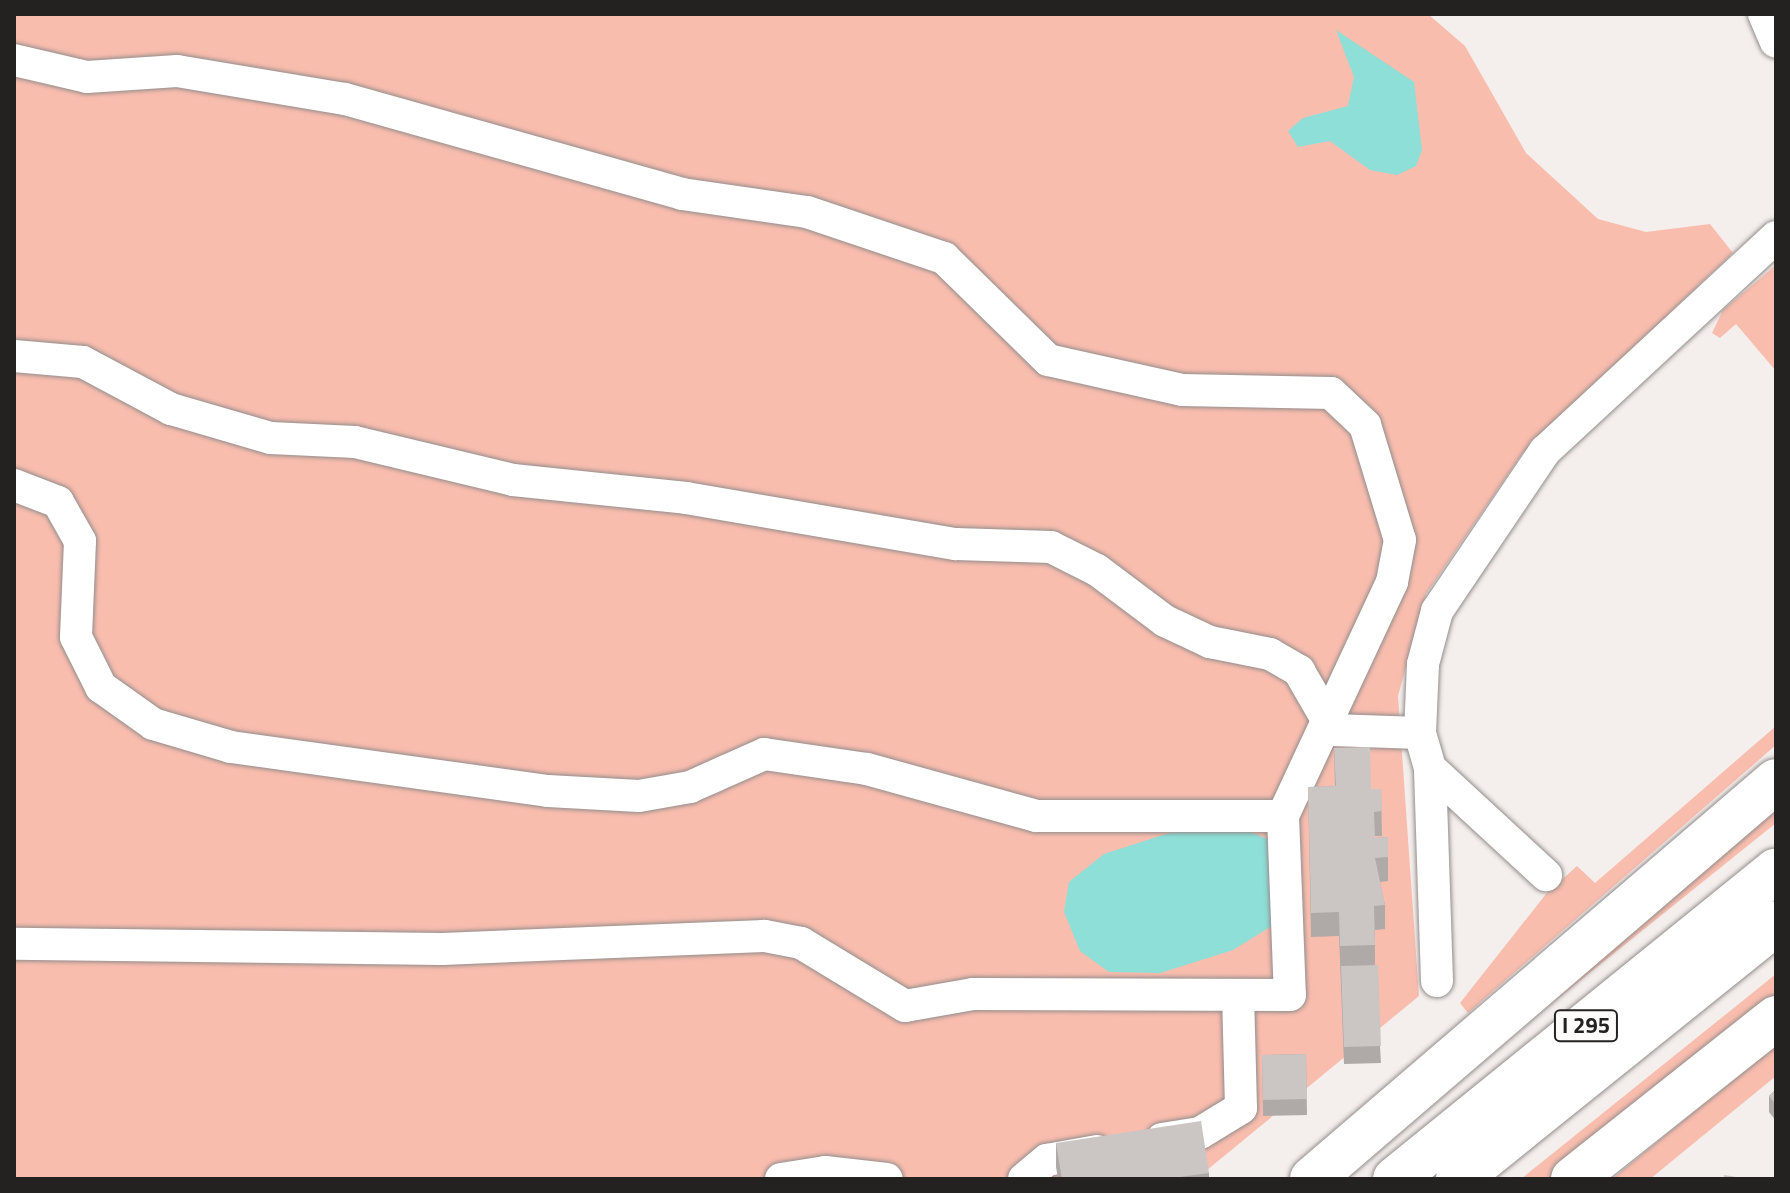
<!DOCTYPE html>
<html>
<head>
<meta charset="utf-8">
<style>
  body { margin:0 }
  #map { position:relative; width:1790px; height:1193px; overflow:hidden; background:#f4eeec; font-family:"Titillium Web",sans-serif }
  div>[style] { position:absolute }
  .green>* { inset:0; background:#f9bdae }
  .water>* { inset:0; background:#8ddfd7 }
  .roads { filter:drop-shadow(0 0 2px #938d8c) drop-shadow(0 0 2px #938d8c) }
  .minor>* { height:32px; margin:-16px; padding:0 16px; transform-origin:16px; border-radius:16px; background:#fff }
  .highway>* { height:44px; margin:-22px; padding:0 22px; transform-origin:22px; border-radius:22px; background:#fff }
  .wall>* { inset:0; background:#afa9a8 }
  .building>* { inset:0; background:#cbc5c3 }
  span { translate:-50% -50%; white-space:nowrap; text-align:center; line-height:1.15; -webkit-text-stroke:7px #fefcfb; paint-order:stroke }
  .shield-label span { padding:2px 6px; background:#fefcfb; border:2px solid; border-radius:6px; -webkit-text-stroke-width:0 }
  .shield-label { font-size:22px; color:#242221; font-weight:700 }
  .frame { position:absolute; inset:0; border:16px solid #242221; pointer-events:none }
</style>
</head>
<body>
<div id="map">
  <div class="green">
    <i style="clip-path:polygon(14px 14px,1428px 14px,1465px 46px,1526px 153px,1598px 219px,1646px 232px,1710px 224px,1733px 253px,1522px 454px,1426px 594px,1398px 696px,1419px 996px,1196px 1179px,14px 1179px)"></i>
    <i style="clip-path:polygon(1776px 265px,1776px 371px,1736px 324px,1720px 338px,1712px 333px,1723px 310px)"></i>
    <i style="clip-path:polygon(1776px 726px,1776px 745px,1468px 1013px,1460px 1003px,1546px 894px,1577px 866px,1595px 883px)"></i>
    <i style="clip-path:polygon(1776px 799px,1776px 823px,1495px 1049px)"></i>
    <i style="clip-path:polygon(1776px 974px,1776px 998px,1557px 1179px,1521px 1179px)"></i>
    <i style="clip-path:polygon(1776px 1044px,1776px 1076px,1650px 1179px,1612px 1179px)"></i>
  </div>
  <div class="water">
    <i style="clip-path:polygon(1336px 30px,1414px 82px,1422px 150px,1416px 166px,1397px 175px,1370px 170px,1330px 141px,1298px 147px,1288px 131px,1303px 118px,1348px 106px,1354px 77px)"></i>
    <i style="clip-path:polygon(1194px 825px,1243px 829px,1272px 841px,1278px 922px,1233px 950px,1160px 973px,1109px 972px,1080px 951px,1064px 912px,1069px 882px,1104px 854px)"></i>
  </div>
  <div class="roads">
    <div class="minor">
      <i style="left:1764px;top:14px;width:30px;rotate:67deg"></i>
      <i style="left:14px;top:60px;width:75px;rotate:13.1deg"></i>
      <i style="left:87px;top:77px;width:90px;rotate:-3.8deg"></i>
      <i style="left:177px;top:71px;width:170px;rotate:9.5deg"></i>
      <i style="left:345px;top:99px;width:350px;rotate:15.7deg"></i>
      <i style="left:682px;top:194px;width:126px;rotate:8.2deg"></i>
      <i style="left:807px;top:212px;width:145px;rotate:18.6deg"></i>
      <i style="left:944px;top:258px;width:146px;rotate:44.4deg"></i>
      <i style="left:1048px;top:360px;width:137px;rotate:12.6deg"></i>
      <i style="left:1182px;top:390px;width:149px;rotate:1.2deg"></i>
      <i style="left:1331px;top:393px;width:47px;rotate:43.3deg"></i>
      <i style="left:1365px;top:425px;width:120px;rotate:73.1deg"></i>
      <i style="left:1400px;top:540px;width:43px;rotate:100.8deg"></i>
      <i style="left:1392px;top:582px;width:258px;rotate:115deg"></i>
      <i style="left:14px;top:356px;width:69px;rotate:5deg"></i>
      <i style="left:83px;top:362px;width:100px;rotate:28.1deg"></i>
      <i style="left:171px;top:409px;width:104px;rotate:16.2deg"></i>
      <i style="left:271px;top:438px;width:84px;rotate:2.7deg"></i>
      <i style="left:355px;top:442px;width:163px;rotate:13.5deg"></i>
      <i style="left:513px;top:480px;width:174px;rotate:5.9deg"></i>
      <i style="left:686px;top:498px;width:274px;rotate:9.7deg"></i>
      <i style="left:956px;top:544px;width:95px;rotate:1.8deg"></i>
      <i style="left:1051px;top:547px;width:51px;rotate:26.6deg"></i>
      <i style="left:1097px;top:570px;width:85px;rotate:36.9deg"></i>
      <i style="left:1165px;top:621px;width:50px;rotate:25deg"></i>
      <i style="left:1210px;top:642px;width:61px;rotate:11.3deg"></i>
      <i style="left:1270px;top:654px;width:34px;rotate:30deg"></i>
      <i style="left:1299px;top:671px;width:68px;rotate:60deg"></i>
      <i style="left:1333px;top:730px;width:87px;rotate:2deg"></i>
      <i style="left:14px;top:485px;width:47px;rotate:21.1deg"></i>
      <i style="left:58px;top:502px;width:45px;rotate:60.6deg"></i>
      <i style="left:80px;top:541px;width:96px;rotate:92.4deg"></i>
      <i style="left:76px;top:637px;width:56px;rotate:63.4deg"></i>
      <i style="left:101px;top:687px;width:64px;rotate:35.4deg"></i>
      <i style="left:153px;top:724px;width:81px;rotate:16.4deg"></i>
      <i style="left:231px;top:747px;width:320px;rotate:7.9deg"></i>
      <i style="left:548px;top:791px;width:91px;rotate:3.1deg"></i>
      <i style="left:639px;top:796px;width:52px;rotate:-10deg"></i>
      <i style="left:690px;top:787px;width:81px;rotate:-24deg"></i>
      <i style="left:764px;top:754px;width:104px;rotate:8.3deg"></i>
      <i style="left:867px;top:769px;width:175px;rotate:15.5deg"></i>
      <i style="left:1036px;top:816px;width:247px"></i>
      <i style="left:1283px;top:816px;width:179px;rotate:87.8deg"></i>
      <i style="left:1290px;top:995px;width:317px;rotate:-179.8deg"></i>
      <i style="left:973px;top:994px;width:69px;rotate:170deg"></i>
      <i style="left:905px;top:1006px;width:122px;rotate:-148.8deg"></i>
      <i style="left:801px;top:943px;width:38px;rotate:-169deg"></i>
      <i style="left:764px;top:936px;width:322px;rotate:177.7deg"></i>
      <i style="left:442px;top:949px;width:428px;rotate:-179.3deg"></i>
      <i style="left:1430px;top:768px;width:158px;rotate:42.7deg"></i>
      <i style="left:1437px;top:981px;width:213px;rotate:-91.9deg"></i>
      <i style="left:1430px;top:768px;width:36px;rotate:-106deg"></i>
      <i style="left:1420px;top:733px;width:69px;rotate:-87.5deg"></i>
      <i style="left:1423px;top:664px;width:55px;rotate:-75.2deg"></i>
      <i style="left:1437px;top:611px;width:193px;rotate:-56deg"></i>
      <i style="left:1545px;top:451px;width:315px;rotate:-42.8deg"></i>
      <i style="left:1162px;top:1139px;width:38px;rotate:-9deg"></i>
      <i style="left:1200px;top:1133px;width:48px;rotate:-31.4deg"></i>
      <i style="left:1241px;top:1108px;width:112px;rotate:-91.5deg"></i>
      <i style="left:781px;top:1179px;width:45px;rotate:-9deg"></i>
      <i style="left:825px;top:1172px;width:62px;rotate:6.4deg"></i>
      <i style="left:1024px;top:1179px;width:30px;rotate:-40deg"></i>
      <i style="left:1047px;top:1160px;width:51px;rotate:-10.2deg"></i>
    </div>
    <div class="highway">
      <i style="left:1312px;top:1179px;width:611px;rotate:-40.62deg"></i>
      <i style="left:1395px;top:1179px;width:490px;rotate:-39deg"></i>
      <i style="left:1458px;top:1179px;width:408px;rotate:-38.8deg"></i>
      <i style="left:1573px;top:1179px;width:259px;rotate:-38.4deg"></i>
    </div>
  </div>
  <div class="wall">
    <i style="clip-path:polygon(1334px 748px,1371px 789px,1381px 789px,1382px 836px,1374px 836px,1375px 838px,1388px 837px,1388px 881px,1380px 882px,1385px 905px,1385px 929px,1375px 930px,1375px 965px,1381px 1063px,1344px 1064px,1339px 936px,1311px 937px,1308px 787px,1335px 786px)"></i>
    <i style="clip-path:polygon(1306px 1054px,1307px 1115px,1263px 1116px,1262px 1055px)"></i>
    <i style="clip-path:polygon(1776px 1089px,1776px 1121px,1769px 1112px,1769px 1096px)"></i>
    <i style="clip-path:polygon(1056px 1143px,1209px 1173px,1209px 1179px,1058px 1179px,1056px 1167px)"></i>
  </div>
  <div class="building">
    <i style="clip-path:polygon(1370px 747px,1371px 789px,1381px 789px,1382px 811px,1374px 812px,1375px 838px,1388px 837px,1388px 857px,1375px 858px,1385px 905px,1374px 906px,1375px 945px,1340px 946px,1339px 912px,1311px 913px,1308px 787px,1336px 786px,1334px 748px)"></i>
    <i style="clip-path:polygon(1378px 965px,1381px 1046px,1344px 1047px,1341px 966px)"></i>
    <i style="clip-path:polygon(1306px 1054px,1307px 1099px,1263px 1100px,1262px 1055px)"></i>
    <i style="clip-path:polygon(1776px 1089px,1776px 1105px,1769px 1096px)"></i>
    <i style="clip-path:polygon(1201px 1121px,1209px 1173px,1165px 1179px,1062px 1179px,1056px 1143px)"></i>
    <i style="clip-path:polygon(1724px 1175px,1748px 1179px,1724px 1179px)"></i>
  </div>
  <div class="shield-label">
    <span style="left:1586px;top:1026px">I 295</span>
  </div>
  <div class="frame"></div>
</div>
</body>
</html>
